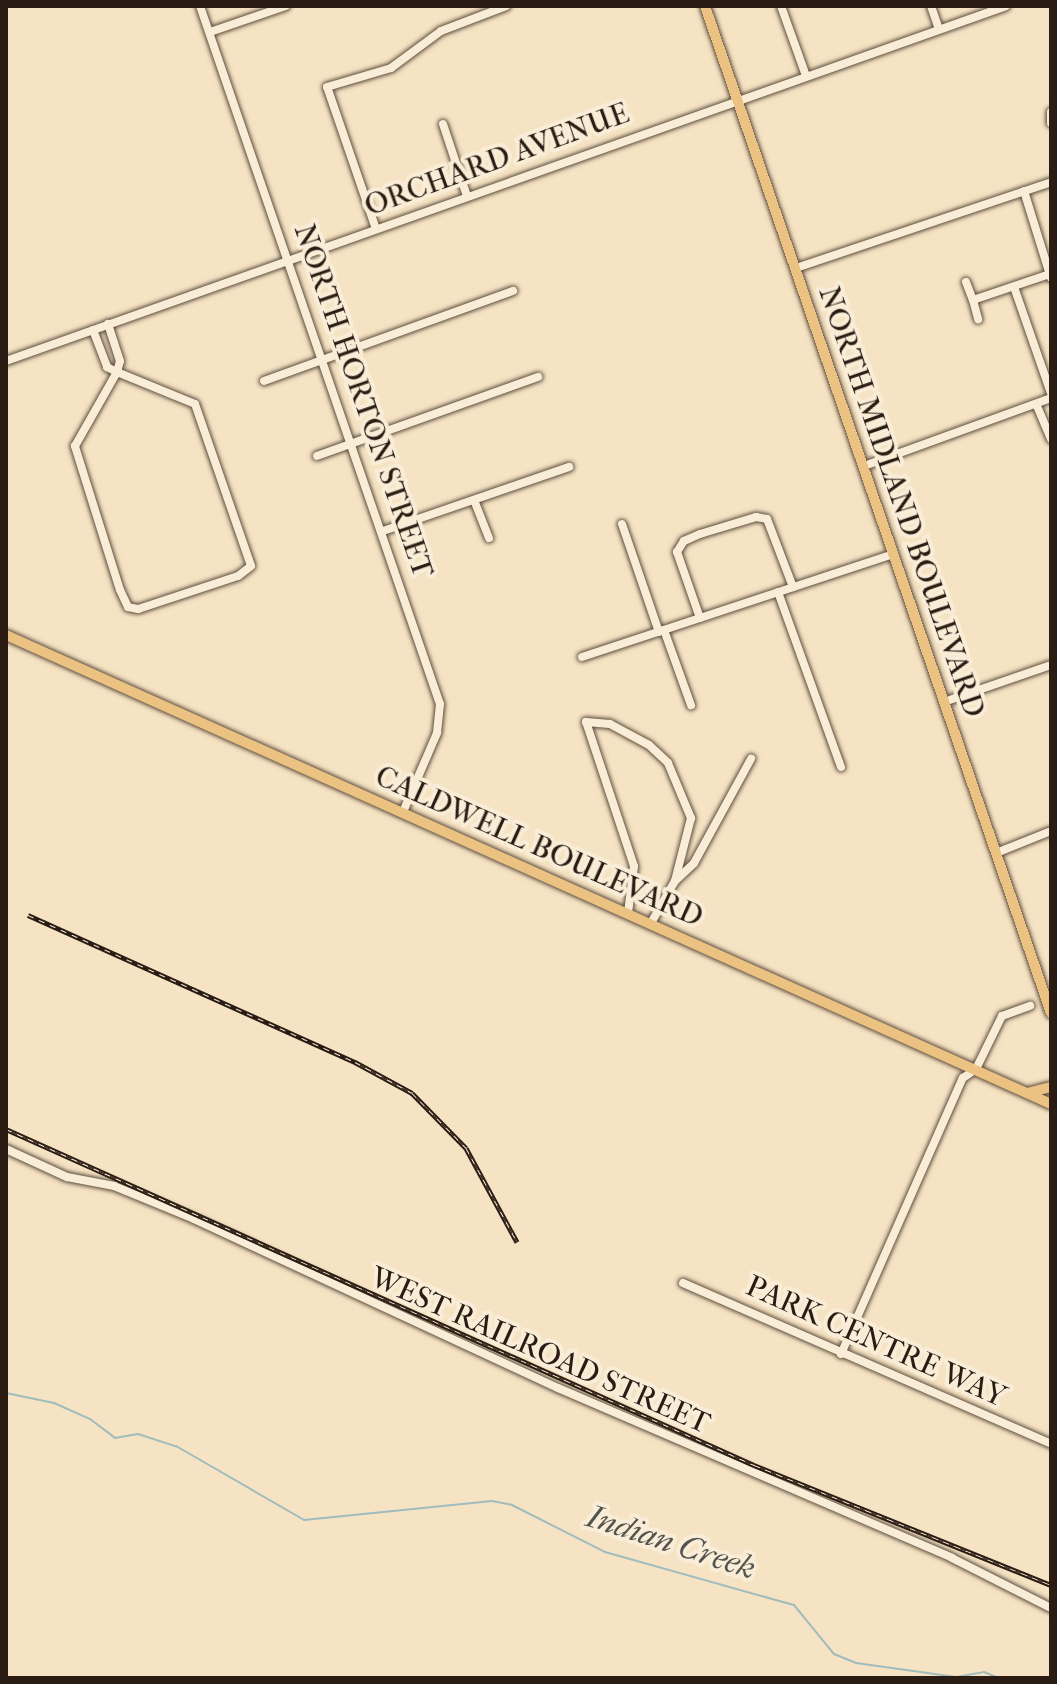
<!DOCTYPE html>
<html>
<head>
<meta charset="utf-8">
<style>
  body { margin:0 }
  #map { position:relative; width:1057px; height:1684px; overflow:hidden; background:#f6e3c3; font-family:"IM FELL French Canon",serif }
  div>[style] { position:absolute }
  .stream>* { height:2px; margin:-1px; padding:0 1px; transform-origin:1px; border-radius:1px; background:#a0bcbd }
  .roads { filter:drop-shadow(0 0 2px #5d4e3f) drop-shadow(0 0 2px #5d4e3f) }
  .minor>* { height:8px; margin:-4px; padding:0 4px; transform-origin:4px; border-radius:4px; background:#f9edd8 }
  .major>* { height:10px; margin:-5px; padding:0 5px; transform-origin:5px; border-radius:5px; background:#ebc282 }
  .rail>* { height:5px; margin-top:-2.5px; transform-origin:0; background:repeating-linear-gradient(90deg,#f9edd8 0 6px,#2a1c13 0 12px); box-sizing:border-box; border-block:2px solid #2a1c13 }
  span { translate:-50% -50%; white-space:nowrap; text-align:center; line-height:1.15; -webkit-text-stroke:8px #f9edd8; paint-order:stroke }
  .street-label { font-size:30px; color:#2a1c13 }
  .water-label { font-size:32px; color:#53544e; font-style:italic }
  .frame { position:absolute; inset:0; border:8px solid #2a1c13; pointer-events:none }
</style>
</head>
<body>
<div id="map">
  <div class="stream">
    <i style="left:6px;top:1393px;width:49px;rotate:11.8deg"></i>
    <i style="left:54px;top:1403px;width:39px;rotate:24deg"></i>
    <i style="left:90px;top:1419px;width:31px;rotate:37deg"></i>
    <i style="left:115px;top:1438px;width:23px;rotate:-10deg"></i>
    <i style="left:138px;top:1434px;width:40px;rotate:18deg"></i>
    <i style="left:176px;top:1446px;width:148px;rotate:30deg"></i>
    <i style="left:304px;top:1520px;width:189px;rotate:-5.8deg"></i>
    <i style="left:492px;top:1501px;width:20px;rotate:11deg"></i>
    <i style="left:512px;top:1505px;width:104px;rotate:26.8deg"></i>
    <i style="left:605px;top:1552px;width:196px;rotate:15.7deg"></i>
    <i style="left:794px;top:1605px;width:63px;rotate:50.8deg"></i>
    <i style="left:834px;top:1654px;width:24px;rotate:22deg"></i>
    <i style="left:856px;top:1663px;width:101px;rotate:8deg"></i>
    <i style="left:956px;top:1677px;width:28px;rotate:-10deg"></i>
    <i style="left:984px;top:1672px;width:16px;rotate:22deg"></i>
  </div>
  <div class="roads">
    <div class="minor">
      <i style="left:200px;top:6px;width:738px;rotate:71.03deg"></i>
      <i style="left:440px;top:704px;width:29px;rotate:96deg"></i>
      <i style="left:437px;top:733px;width:86px;rotate:113.3deg"></i>
      <i style="left:781px;top:6px;width:74px;rotate:70.3deg"></i>
      <i style="left:931px;top:6px;width:24px;rotate:71deg"></i>
      <i style="left:210px;top:32px;width:80px;rotate:-18.9deg"></i>
      <i style="left:1051px;top:112px;width:11px;rotate:90deg"></i>
      <i style="left:443px;top:124px;width:76px;rotate:71.6deg"></i>
      <i style="left:1024px;top:191px;width:91px;rotate:72.8deg"></i>
      <i style="left:376px;top:229px;width:150px;rotate:-109deg"></i>
      <i style="left:327px;top:87px;width:67px;rotate:-16.5deg"></i>
      <i style="left:391px;top:68px;width:62px;rotate:-36.5deg"></i>
      <i style="left:441px;top:31px;width:70px;rotate:-21deg"></i>
      <i style="left:796px;top:268px;width:269px;rotate:-18.6deg"></i>
      <i style="left:966px;top:282px;width:19px;rotate:69deg"></i>
      <i style="left:973px;top:300px;width:81px;rotate:-18.7deg"></i>
      <i style="left:1014px;top:287px;width:112px;rotate:70.8deg"></i>
      <i style="left:973px;top:300px;width:20px;rotate:75deg"></i>
      <i style="left:93px;top:330px;width:40px;rotate:69deg"></i>
      <i style="left:107px;top:367px;width:11px;rotate:27deg"></i>
      <i style="left:117px;top:372px;width:11px;rotate:-75deg"></i>
      <i style="left:120px;top:361px;width:39px;rotate:-108deg"></i>
      <i style="left:6px;top:361px;width:1061px;rotate:-19.54deg"></i>
      <i style="left:117px;top:372px;width:84px;rotate:22.3deg"></i>
      <i style="left:195px;top:404px;width:171px;rotate:70.9deg"></i>
      <i style="left:251px;top:566px;width:16px;rotate:142deg"></i>
      <i style="left:238px;top:576px;width:105px;rotate:161.7deg"></i>
      <i style="left:138px;top:609px;width:10px;rotate:-169deg"></i>
      <i style="left:128px;top:607px;width:19px;rotate:-115deg"></i>
      <i style="left:120px;top:590px;width:151px;rotate:-107.4deg"></i>
      <i style="left:75px;top:446px;width:85px;rotate:-60.4deg"></i>
      <i style="left:264px;top:381px;width:265px;rotate:-19.9deg"></i>
      <i style="left:1037px;top:406px;width:36px;rotate:67deg"></i>
      <i style="left:317px;top:456px;width:235px;rotate:-19.7deg"></i>
      <i style="left:864px;top:466px;width:199px;rotate:-20deg"></i>
      <i style="left:474px;top:500px;width:41px;rotate:68.5deg"></i>
      <i style="left:622px;top:524px;width:114px;rotate:71.1deg"></i>
      <i style="left:383px;top:531px;width:197px;rotate:-19deg"></i>
      <i style="left:778px;top:592px;width:186px;rotate:70.2deg"></i>
      <i style="left:700px;top:618px;width:70px;rotate:-109.2deg"></i>
      <i style="left:677px;top:552px;width:13px;rotate:-58deg"></i>
      <i style="left:684px;top:541px;width:17px;rotate:-24deg"></i>
      <i style="left:700px;top:534px;width:59px;rotate:-16.9deg"></i>
      <i style="left:756px;top:517px;width:11px;rotate:10deg"></i>
      <i style="left:767px;top:519px;width:73px;rotate:69.1deg"></i>
      <i style="left:664px;top:630px;width:80px;rotate:70.2deg"></i>
      <i style="left:582px;top:657px;width:328px;rotate:-18.3deg"></i>
      <i style="left:944px;top:702px;width:113px;rotate:-19.1deg"></i>
      <i style="left:996px;top:853px;width:59px;rotate:-21.8deg"></i>
      <i style="left:628px;top:913px;width:47px;rotate:-82.7deg"></i>
      <i style="left:634px;top:866px;width:152px;rotate:-108.4deg"></i>
      <i style="left:586px;top:722px;width:24px;rotate:5deg"></i>
      <i style="left:610px;top:724px;width:44px;rotate:28.3deg"></i>
      <i style="left:649px;top:745px;width:26px;rotate:43deg"></i>
      <i style="left:668px;top:763px;width:60px;rotate:67.3deg"></i>
      <i style="left:691px;top:818px;width:65px;rotate:104.3deg"></i>
      <i style="left:651px;top:923px;width:48px;rotate:-60.3deg"></i>
      <i style="left:675px;top:881px;width:26px;rotate:-43deg"></i>
      <i style="left:694px;top:863px;width:119px;rotate:-61.3deg"></i>
      <i style="left:6px;top:1149px;width:67px;rotate:24.7deg"></i>
      <i style="left:67px;top:1177px;width:48px;rotate:10.8deg"></i>
      <i style="left:114px;top:1186px;width:87px;rotate:22.4deg"></i>
      <i style="left:194px;top:1219px;width:401px;rotate:24.9deg"></i>
      <i style="left:558px;top:1388px;width:429px;rotate:23.3deg"></i>
      <i style="left:952px;top:1558px;width:111px;rotate:26.8deg"></i>
      <i style="left:683px;top:1283px;width:402px;rotate:23.6deg"></i>
      <i style="left:841px;top:1354px;width:302px;rotate:-66.2deg"></i>
      <i style="left:963px;top:1078px;width:16px;rotate:-35deg"></i>
      <i style="left:976px;top:1069px;width:59px;rotate:-63.9deg"></i>
      <i style="left:1002px;top:1016px;width:30px;rotate:-20deg"></i>
    </div>
    <div class="major">
      <i style="left:705px;top:6px;width:1065px;rotate:71.04deg"></i>
      <i style="left:6px;top:635px;width:1145px;rotate:24.17deg"></i>
      <i style="left:1027px;top:1093px;width:25px;rotate:-14deg"></i>
    </div>
  </div>
  <div class="rail">
    <i style="left:28px;top:915px;width:359px;rotate:24.2deg"></i>
    <i style="left:355px;top:1062px;width:65px;rotate:28.5deg"></i>
    <i style="left:412px;top:1093px;width:77px;rotate:45.5deg"></i>
    <i style="left:466px;top:1148px;width:107px;rotate:61.5deg"></i>
    <i style="left:6px;top:1129px;width:820px;rotate:24.19deg"></i>
    <i style="left:754px;top:1465px;width:320px;rotate:22deg"></i>
  </div>
  <div class="street-label">
    <span style="left:497px;top:160px;rotate:-20deg">ORCHARD AVENUE</span>
    <span style="left:363px;top:401px;rotate:71deg">NORTH HORTON STREET</span>
    <span style="left:901px;top:502px;rotate:71deg">NORTH MIDLAND BOULEVARD</span>
    <span style="left:539px;top:847px;rotate:24deg">CALDWELL BOULEVARD</span>
    <span style="left:876px;top:1342px;rotate:24deg">PARK CENTRE WAY</span>
    <span style="left:540px;top:1351px;rotate:24deg">WEST RAILROAD STREET</span>
  </div>
  <div class="water-label">
    <span style="left:671px;top:1543px;rotate:18deg">Indian Creek</span>
  </div>
  <div class="frame"></div>
</div>
</body>
</html>
